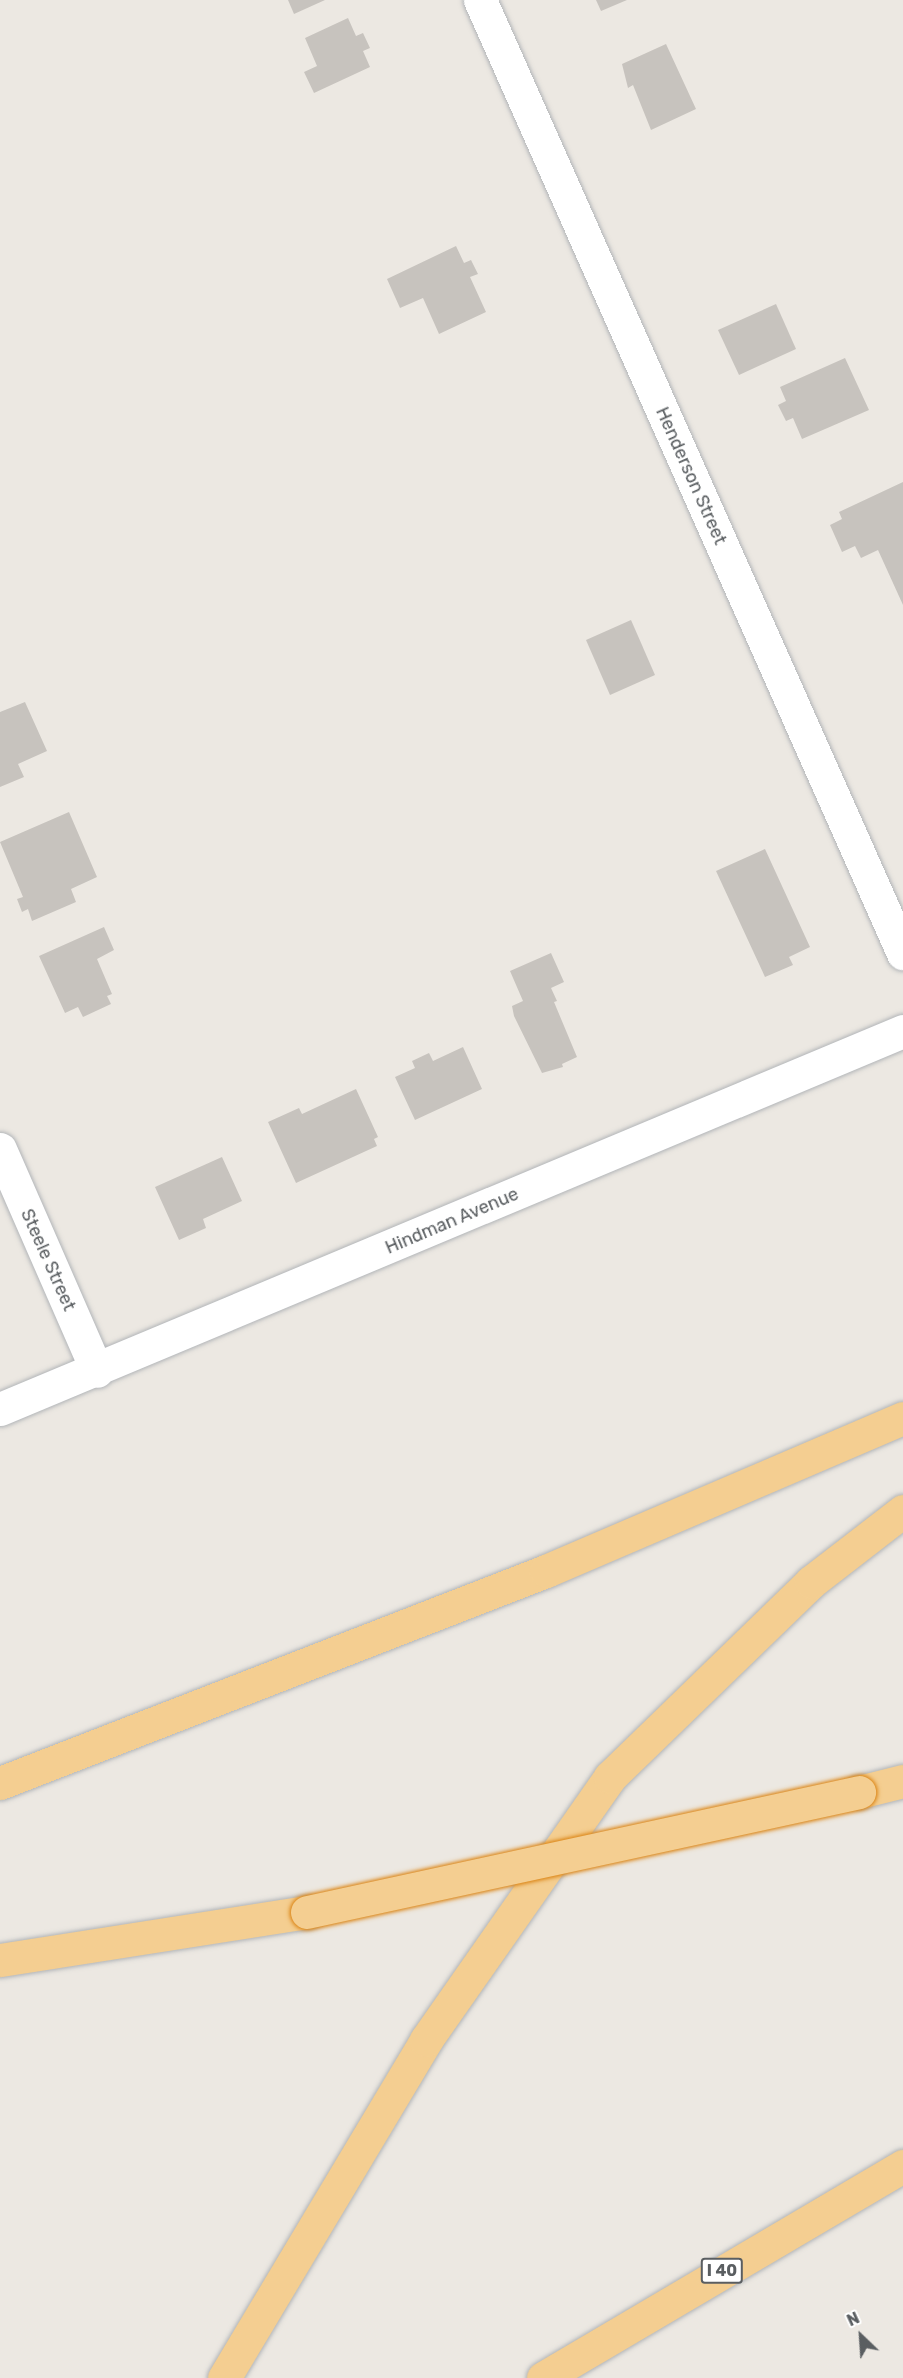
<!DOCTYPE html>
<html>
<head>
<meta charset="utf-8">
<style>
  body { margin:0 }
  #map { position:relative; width:903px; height:2378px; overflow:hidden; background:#ece8e2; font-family:Rubik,sans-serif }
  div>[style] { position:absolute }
  .building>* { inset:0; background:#c7c3be }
  .roads { filter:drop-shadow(0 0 2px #b2b5b8) drop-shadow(0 0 2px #b2b5b8) }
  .street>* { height:33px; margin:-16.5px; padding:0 16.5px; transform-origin:16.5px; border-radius:16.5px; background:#fff }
  .highway>* { height:33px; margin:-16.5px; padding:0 16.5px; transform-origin:16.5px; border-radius:16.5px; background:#f4ce91 }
  .bridges { filter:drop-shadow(0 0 2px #db8413) drop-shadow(0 0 2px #db8413) }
  .highway-bridge>* { height:33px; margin:-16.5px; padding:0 16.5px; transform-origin:16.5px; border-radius:16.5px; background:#f4ce91 }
  span { translate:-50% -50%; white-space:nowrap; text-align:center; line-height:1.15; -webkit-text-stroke:4.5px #fff; paint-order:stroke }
  .shield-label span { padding:2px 4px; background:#fff; border:2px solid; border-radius:4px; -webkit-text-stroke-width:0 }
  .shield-label { font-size:16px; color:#5a5e61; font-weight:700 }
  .street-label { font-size:18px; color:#5a5e61 }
  .north { position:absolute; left:831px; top:2306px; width:60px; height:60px; -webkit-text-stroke:4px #fff; paint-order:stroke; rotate:335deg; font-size:16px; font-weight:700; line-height:24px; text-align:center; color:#5a5e61 }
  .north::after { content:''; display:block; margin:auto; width:21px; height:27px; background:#5a5e61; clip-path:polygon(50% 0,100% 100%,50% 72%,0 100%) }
</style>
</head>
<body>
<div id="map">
  <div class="building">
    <i style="clip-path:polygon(288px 0,325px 0,294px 14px)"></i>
    <i style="clip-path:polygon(596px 0,627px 0,601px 11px)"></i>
    <i style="clip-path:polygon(348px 18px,356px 36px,363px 33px,370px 48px,363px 51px,370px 67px,314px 93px,304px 72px,317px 66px,305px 38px)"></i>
    <i style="clip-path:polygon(666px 44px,696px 109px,651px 130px,633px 85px,628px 88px,622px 64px)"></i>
    <i style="clip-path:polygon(456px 246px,464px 263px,471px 260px,478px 274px,470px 277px,486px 312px,439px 334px,423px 298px,400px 308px,387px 279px)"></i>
    <i style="clip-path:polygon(776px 304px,796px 349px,739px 375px,718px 330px)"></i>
    <i style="clip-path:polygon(845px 358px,869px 410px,802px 439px,793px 418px,786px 421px,778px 405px,786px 401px,780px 387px)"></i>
    <i style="clip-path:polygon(903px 482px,903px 605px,878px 550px,861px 558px,855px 546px,842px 552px,830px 525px,842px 519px,839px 512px)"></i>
    <i style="clip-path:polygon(631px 620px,655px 675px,610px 695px,586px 640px)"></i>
    <i style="clip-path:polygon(25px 702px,47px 751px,18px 764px,24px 777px,0 787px,0 712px)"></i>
    <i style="clip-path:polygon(69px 812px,97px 877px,71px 889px,76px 902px,32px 921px,28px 909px,22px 912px,17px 899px,23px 897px,0 842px)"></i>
    <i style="clip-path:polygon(765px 849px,810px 947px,789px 957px,793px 965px,765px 977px,716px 871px)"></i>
    <i style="clip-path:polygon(104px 927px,114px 950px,97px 959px,112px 994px,107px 996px,111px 1004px,83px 1017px,78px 1007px,65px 1013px,39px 956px)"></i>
    <i style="clip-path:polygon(551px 953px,564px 982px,551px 988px,557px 1001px,554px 1002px,577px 1057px,562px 1064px,563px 1067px,542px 1073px,514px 1016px,512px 1006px,523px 1001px,510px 971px)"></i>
    <i style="clip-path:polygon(463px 1047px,482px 1089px,415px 1120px,395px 1077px,415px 1068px,412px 1061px,429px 1053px,433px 1061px)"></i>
    <i style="clip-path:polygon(356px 1089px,378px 1137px,374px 1139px,377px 1146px,296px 1183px,268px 1122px,299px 1108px,302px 1114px)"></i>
    <i style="clip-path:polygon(222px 1157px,242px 1201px,203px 1219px,206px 1228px,179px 1240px,155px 1187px)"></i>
  </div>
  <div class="roads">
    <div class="street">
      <i style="left:480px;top:0;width:1043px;rotate:66.07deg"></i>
      <i style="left:0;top:1149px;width:242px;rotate:66.4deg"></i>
      <i style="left:0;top:1409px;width:979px;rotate:-22.71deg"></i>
    </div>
    <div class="highway">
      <i style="left:0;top:1783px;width:586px;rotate:-21.22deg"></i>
      <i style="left:546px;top:1571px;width:388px;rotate:-23.2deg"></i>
      <i style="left:859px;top:1792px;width:45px;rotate:-14deg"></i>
      <i style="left:0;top:1960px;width:311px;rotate:-8.9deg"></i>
      <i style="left:224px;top:2378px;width:394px;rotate:-59.1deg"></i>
      <i style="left:426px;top:2040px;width:321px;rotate:-55deg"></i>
      <i style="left:610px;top:1777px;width:280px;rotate:-44.1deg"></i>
      <i style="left:811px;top:1582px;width:116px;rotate:-37.7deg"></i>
      <i style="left:543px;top:2378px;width:418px;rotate:-30.5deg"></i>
    </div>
  </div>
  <div class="bridges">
    <div class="highway-bridge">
      <i style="left:307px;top:1912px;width:565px;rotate:-12.26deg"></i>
    </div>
  </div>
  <div class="shield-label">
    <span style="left:722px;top:2271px">I 40</span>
  </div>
  <div class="street-label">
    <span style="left:691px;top:476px;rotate:66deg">Henderson Street</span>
    <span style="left:452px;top:1221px;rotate:-23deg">Hindman Avenue</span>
    <span style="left:48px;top:1260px;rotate:66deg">Steele Street</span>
  </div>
  <div class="north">N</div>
</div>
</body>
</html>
